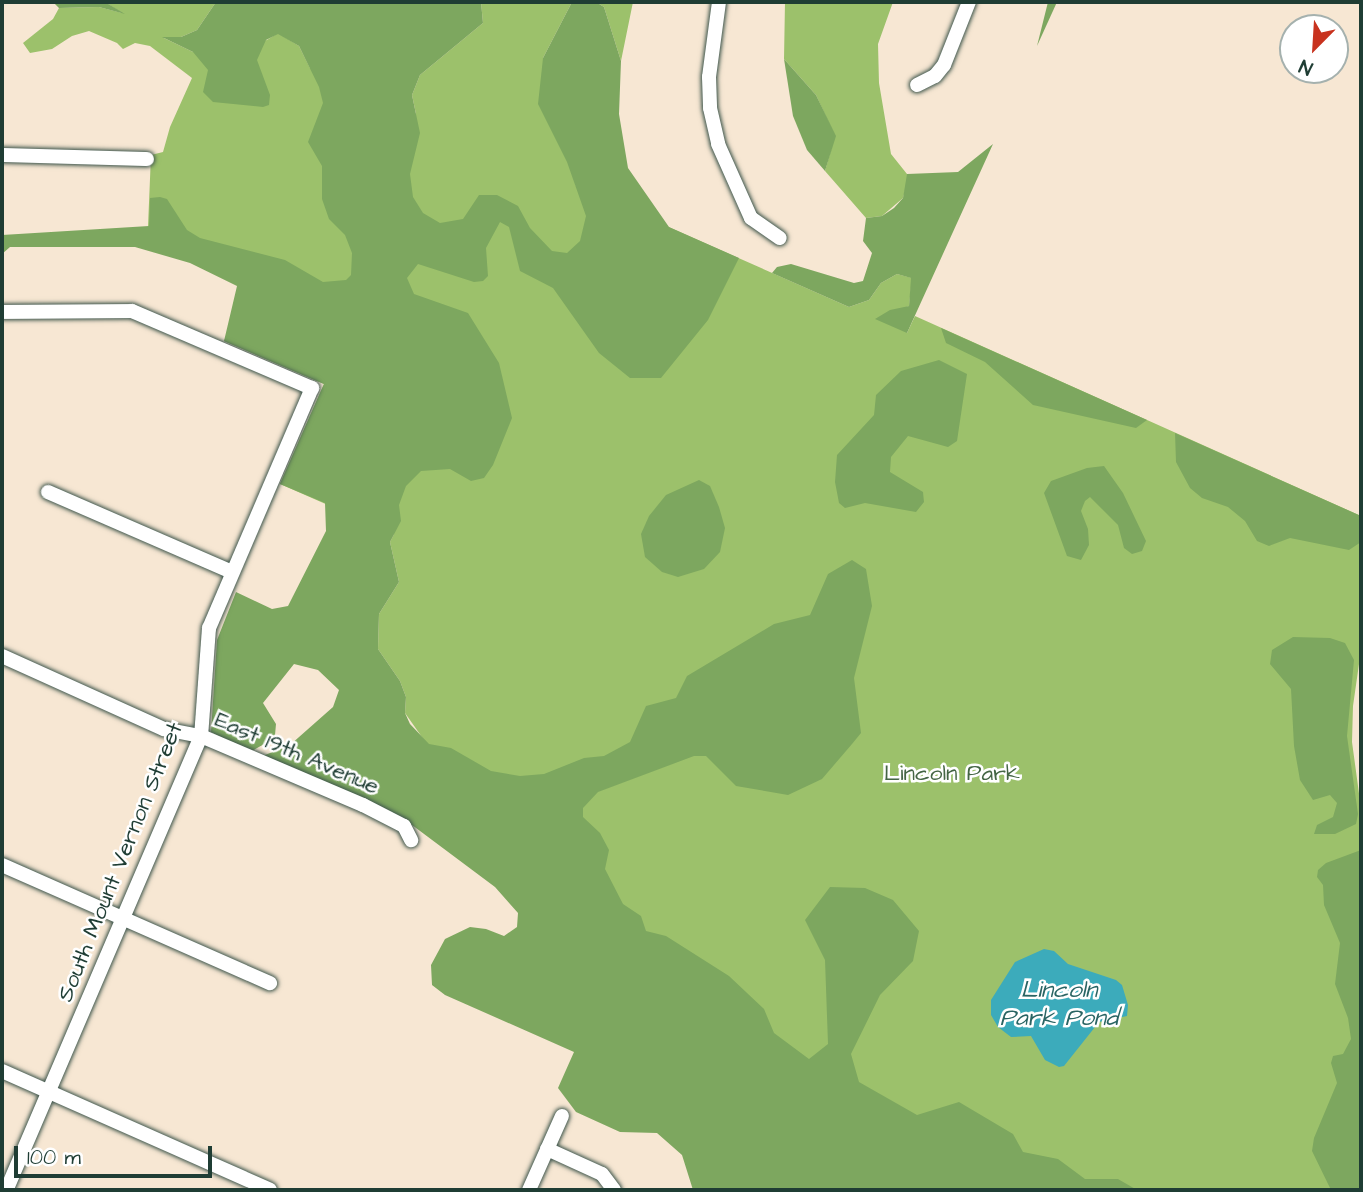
<!DOCTYPE html>
<html>
<head>
<meta charset="utf-8">
<style>
  body { margin:0 }
  #map { position:relative; width:1363px; height:1192px; overflow:hidden; background:#f7e7d3; font-family:"Architects Daughter",sans-serif }
  div>[style] { position:absolute }
  .green>* { inset:0; background:#9cc16b }
  .forest>* { inset:0; background:#7da75f }
  .water>* { inset:0; background:#3cabbb }
  .roads { filter:drop-shadow(0 0 2px #3f564c) drop-shadow(0 0 2px #3f564c) }
  .minor>* { height:14px; margin:-7px; padding:0 7px; transform-origin:7px; border-radius:7px; background:#fff }
  span { translate:-50% -50%; white-space:nowrap; text-align:center; line-height:1.15; -webkit-text-stroke:5px #fff; paint-order:stroke }
  .street-label { font-size:23px; color:#1f3d34 }
  .park-label { font-size:23px; color:#446544 }
  .water-label { font-size:24px; color:#296463; font-style:italic }
  .frame { position:absolute; inset:0; border:4px solid #1f3d34; pointer-events:none }
  .north { position:absolute; left:1279px; top:14px; width:70px; height:70px; box-sizing:border-box; background:#fff; border:2px solid #a5b1ae; border-radius:50%; rotate:204deg; font-size:19px; font-weight:700; line-height:28px; text-align:center; color:#1f3d34 }
  .north::after { content:''; display:block; margin:auto; width:24px; height:32px; background:#c8321e; clip-path:polygon(50% 0,100% 100%,50% 72%,0 100%) }
  .scale { position:absolute; left:14px; top:1146px; width:198px; height:32px; box-sizing:border-box; border:4px solid #1f3d34; border-top:0; padding-left:9px; font-size:21px; line-height:24px; white-space:nowrap; color:#1f3d34; -webkit-text-stroke:5px #fff; paint-order:stroke }
</style>
</head>
<body>
<div id="map">
  <div class="green">
    <i style="clip-path:polygon(105px 2px,216px 2px,197px 30px,181px 37px,164px 38px,193px 52px,267px 40px,278px 33px,299px 46px,310px 68px,416px 114px,412px 95px,420px 75px,483px 23px,481px 2px,572px 2px,543px 58px,576px 186px,849px 307px,869px 300px,881px 283px,897px 274px,912px 278px,909px 306px,899px 310px,907px 333px,915px 316px,1361px 516px,1361px 650px,1353px 706px,1352px 742px,1361px 808px,1360px 1190px,710px 1190px,565px 993px,436px 757px,405px 713px,406px 697px,400px 681px,378px 649px,379px 614px,399px 582px,390px 542px,394px 534px,280px 484px,324px 384px,224px 341px,250px 280px,148px 226px,151px 155px,163px 152px,170px 127px,192px 78px,150px 46px,135px 43px,123px 49px,117px 43px,89px 31px,72px 36px,52px 49px,30px 53px,23px 43px,53px 19px,59px 8px,99px 7px,122px 13px)"></i>
    <i style="clip-path:polygon(596px 2px,633px 2px,621px 61px,604px 7px)"></i>
    <i style="clip-path:polygon(785px 2px,893px 2px,878px 44px,879px 83px,891px 154px,907px 174px,907px 183px,903px 198px,882px 216px,866px 218px,825px 171px,835px 136px,816px 95px,784px 59px)"></i>
  </div>
  <div class="forest">
    <i style="clip-path:polygon(53px 2px,105px 2px,125px 14px,99px 7px,59px 8px)"></i>
    <i style="clip-path:polygon(216px 2px,481px 2px,483px 23px,420px 75px,412px 95px,420px 133px,410px 174px,413px 197px,423px 213px,440px 223px,463px 219px,479px 195px,497px 195px,518px 206px,530px 228px,552px 251px,567px 253px,580px 241px,586px 216px,567px 162px,538px 104px,543px 58px,572px 2px,596px 2px,604px 7px,621px 61px,619px 114px,628px 168px,669px 227px,739px 258px,708px 320px,661px 378px,630px 378px,599px 353px,553px 288px,520px 271px,509px 227px,500px 222px,486px 248px,488px 276px,483px 281px,474px 282px,418px 264px,407px 278px,414px 294px,468px 313px,499px 363px,512px 418px,493px 465px,484px 478px,471px 481px,450px 469px,421px 471px,406px 486px,399px 505px,401px 521px,390px 542px,399px 582px,379px 614px,378px 649px,400px 681px,406px 697px,405px 713px,410px 724px,429px 744px,451px 748px,491px 771px,520px 776px,544px 774px,584px 758px,604px 756px,630px 742px,646px 706px,676px 698px,687px 676px,774px 624px,810px 615px,828px 574px,852px 560px,866px 569px,872px 606px,854px 678px,861px 733px,852px 744px,822px 779px,788px 795px,736px 786px,706px 756px,694px 756px,598px 792px,583px 808px,583px 817px,600px 833px,609px 850px,605px 869px,623px 904px,641px 916px,646px 931px,666px 936px,729px 976px,764px 1009px,774px 1033px,809px 1059px,828px 1044px,825px 960px,805px 920px,830px 887px,865px 888px,893px 900px,919px 931px,913px 961px,880px 995px,851px 1054px,859px 1082px,917px 1115px,959px 1102px,1013px 1134px,1023px 1152px,1058px 1159px,1085px 1179px,1118px 1179px,1137px 1190px,693px 1190px,682px 1155px,657px 1133px,620px 1132px,576px 1112px,558px 1088px,574px 1052px,445px 995px,432px 985px,431px 965px,445px 939px,470px 927px,486px 929px,504px 936px,517px 927px,518px 913px,495px 887px,408px 822px,260px 757px,290px 745px,333px 707px,339px 690px,318px 670px,294px 664px,263px 703px,276px 724px,275px 735px,266px 743px,250px 752px,211px 732px,217px 640px,236px 592px,272px 609px,288px 606px,326px 531px,325px 503px,280px 484px,324px 384px,224px 341px,237px 286px,190px 263px,135px 247px,10px 247px,2px 254px,2px 235px,149px 226px,150px 198px,160px 197px,167px 199px,187px 230px,200px 238px,285px 260px,323px 282px,346px 280px,351px 275px,352px 253px,345px 235px,329px 219px,322px 199px,322px 166px,308px 142px,323px 103px,319px 87px,299px 46px,278px 34px,266px 40px,257px 60px,270px 95px,269px 105px,263px 107px,213px 102px,203px 92px,208px 70px,193px 52px,162px 37px,181px 37px,197px 30px)"></i>
    <i style="clip-path:polygon(1048px 2px,1057px 2px,1037px 46px)"></i>
    <i style="clip-path:polygon(784px 59px,816px 95px,836px 136px,825px 171px,807px 150px,793px 116px)"></i>
    <i style="clip-path:polygon(993px 144px,907px 333px,875px 319px,890px 310px,909px 306px,911px 278px,897px 274px,881px 283px,869px 300px,849px 307px,772px 273px,777px 267px,791px 264px,854px 283px,863px 281px,872px 253px,863px 241px,866px 218px,882px 216px,894px 208px,903px 198px,907px 174px,958px 172px)"></i>
    <i style="clip-path:polygon(941px 328px,1147px 420px,1136px 428px,1033px 405px,985px 362px,946px 343px)"></i>
    <i style="clip-path:polygon(939px 360px,967px 374px,957px 441px,948px 447px,908px 436px,891px 457px,890px 472px,923px 492px,924px 502px,916px 512px,865px 503px,845px 508px,839px 503px,835px 482px,837px 455px,874px 415px,876px 395px,901px 371px)"></i>
    <i style="clip-path:polygon(1175px 433px,1361px 516px,1361px 542px,1349px 550px,1290px 538px,1269px 546px,1257px 541px,1245px 521px,1228px 507px,1202px 498px,1190px 488px,1176px 462px)"></i>
    <i style="clip-path:polygon(1104px 466px,1123px 493px,1146px 541px,1142px 551px,1132px 554px,1124px 548px,1118px 525px,1090px 497px,1085px 501px,1081px 511px,1088px 529px,1089px 545px,1081px 560px,1067px 556px,1044px 493px,1051px 481px,1087px 468px)"></i>
    <i style="clip-path:polygon(699px 480px,710px 486px,719px 507px,725px 528px,720px 552px,704px 569px,678px 577px,662px 572px,645px 557px,641px 534px,649px 516px,666px 495px)"></i>
    <i style="clip-path:polygon(1293px 637px,1330px 638px,1345px 643px,1354px 660px,1347px 736px,1358px 814px,1356px 824px,1335px 834px,1314px 834px,1317px 825px,1333px 817px,1337px 803px,1330px 795px,1313px 800px,1300px 780px,1294px 746px,1291px 689px,1270px 664px,1272px 650px)"></i>
    <i style="clip-path:polygon(1361px 850px,1361px 1190px,1331px 1190px,1312px 1151px,1314px 1138px,1337px 1083px,1331px 1063px,1333px 1056px,1343px 1054px,1351px 1039px,1348px 1018px,1335px 984px,1340px 943px,1324px 905px,1323px 885px,1317px 877px,1318px 870px,1326px 863px)"></i>
  </div>
  <div class="water">
    <i style="clip-path:polygon(1044px 949px,1054px 951px,1068px 964px,1116px 980px,1122px 985px,1128px 1005px,1127px 1016px,1099px 1022px,1064px 1066px,1059px 1067px,1045px 1060px,1031px 1036px,1011px 1037px,998px 1027px,991px 1015px,991px 1000px,1015px 962px)"></i>
  </div>
  <div class="roads">
    <div class="minor">
      <i style="left:719px;top:2px;width:76px;rotate:97.6deg"></i>
      <i style="left:709px;top:77px;width:31px;rotate:88deg"></i>
      <i style="left:710px;top:108px;width:37px;rotate:77deg"></i>
      <i style="left:718px;top:144px;width:81px;rotate:66deg"></i>
      <i style="left:751px;top:218px;width:35px;rotate:35deg"></i>
      <i style="left:917px;top:85px;width:20px;rotate:-27deg"></i>
      <i style="left:935px;top:76px;width:14px;rotate:-51deg"></i>
      <i style="left:944px;top:65px;width:68px;rotate:-68.4deg"></i>
      <i style="left:2px;top:155px;width:145px;rotate:1.6deg"></i>
      <i style="left:2px;top:312px;width:130px;rotate:-0.4deg"></i>
      <i style="left:132px;top:311px;width:196px;rotate:23.2deg"></i>
      <i style="left:312px;top:388px;width:261px;rotate:113.2deg"></i>
      <i style="left:209px;top:628px;width:108px;rotate:94.2deg"></i>
      <i style="left:201px;top:736px;width:494px;rotate:113.2deg"></i>
      <i style="left:48px;top:492px;width:198px;rotate:23.5deg"></i>
      <i style="left:2px;top:656px;width:178px;rotate:24.3deg"></i>
      <i style="left:164px;top:729px;width:38px;rotate:11deg"></i>
      <i style="left:201px;top:736px;width:176px;rotate:23.1deg"></i>
      <i style="left:363px;top:805px;width:46px;rotate:27.1deg"></i>
      <i style="left:404px;top:826px;width:16px;rotate:63deg"></i>
      <i style="left:2px;top:865px;width:293px;rotate:23.8deg"></i>
      <i style="left:2px;top:1071px;width:293px;rotate:23.9deg"></i>
      <i style="left:547px;top:1149px;width:60px;rotate:24.4deg"></i>
      <i style="left:602px;top:1174px;width:20px;rotate:53deg"></i>
      <i style="left:529px;top:1190px;width:81px;rotate:-66deg"></i>
    </div>
  </div>
  <div class="street-label">
    <span style="left:297px;top:753px;rotate:23deg">East 19th Avenue</span>
    <span style="left:120px;top:862px;rotate:-68deg">South Mount Vernon Street</span>
  </div>
  <div class="park-label">
    <span style="left:952px;top:773px">Lincoln Park</span>
  </div>
  <div class="water-label">
    <span style="left:1059px;top:1005px">Lincoln<br>Park Pond</span>
  </div>
  <div class="frame"></div>
  <div class="north">N</div>
  <div class="scale">100 m</div>
</div>
</body>
</html>
